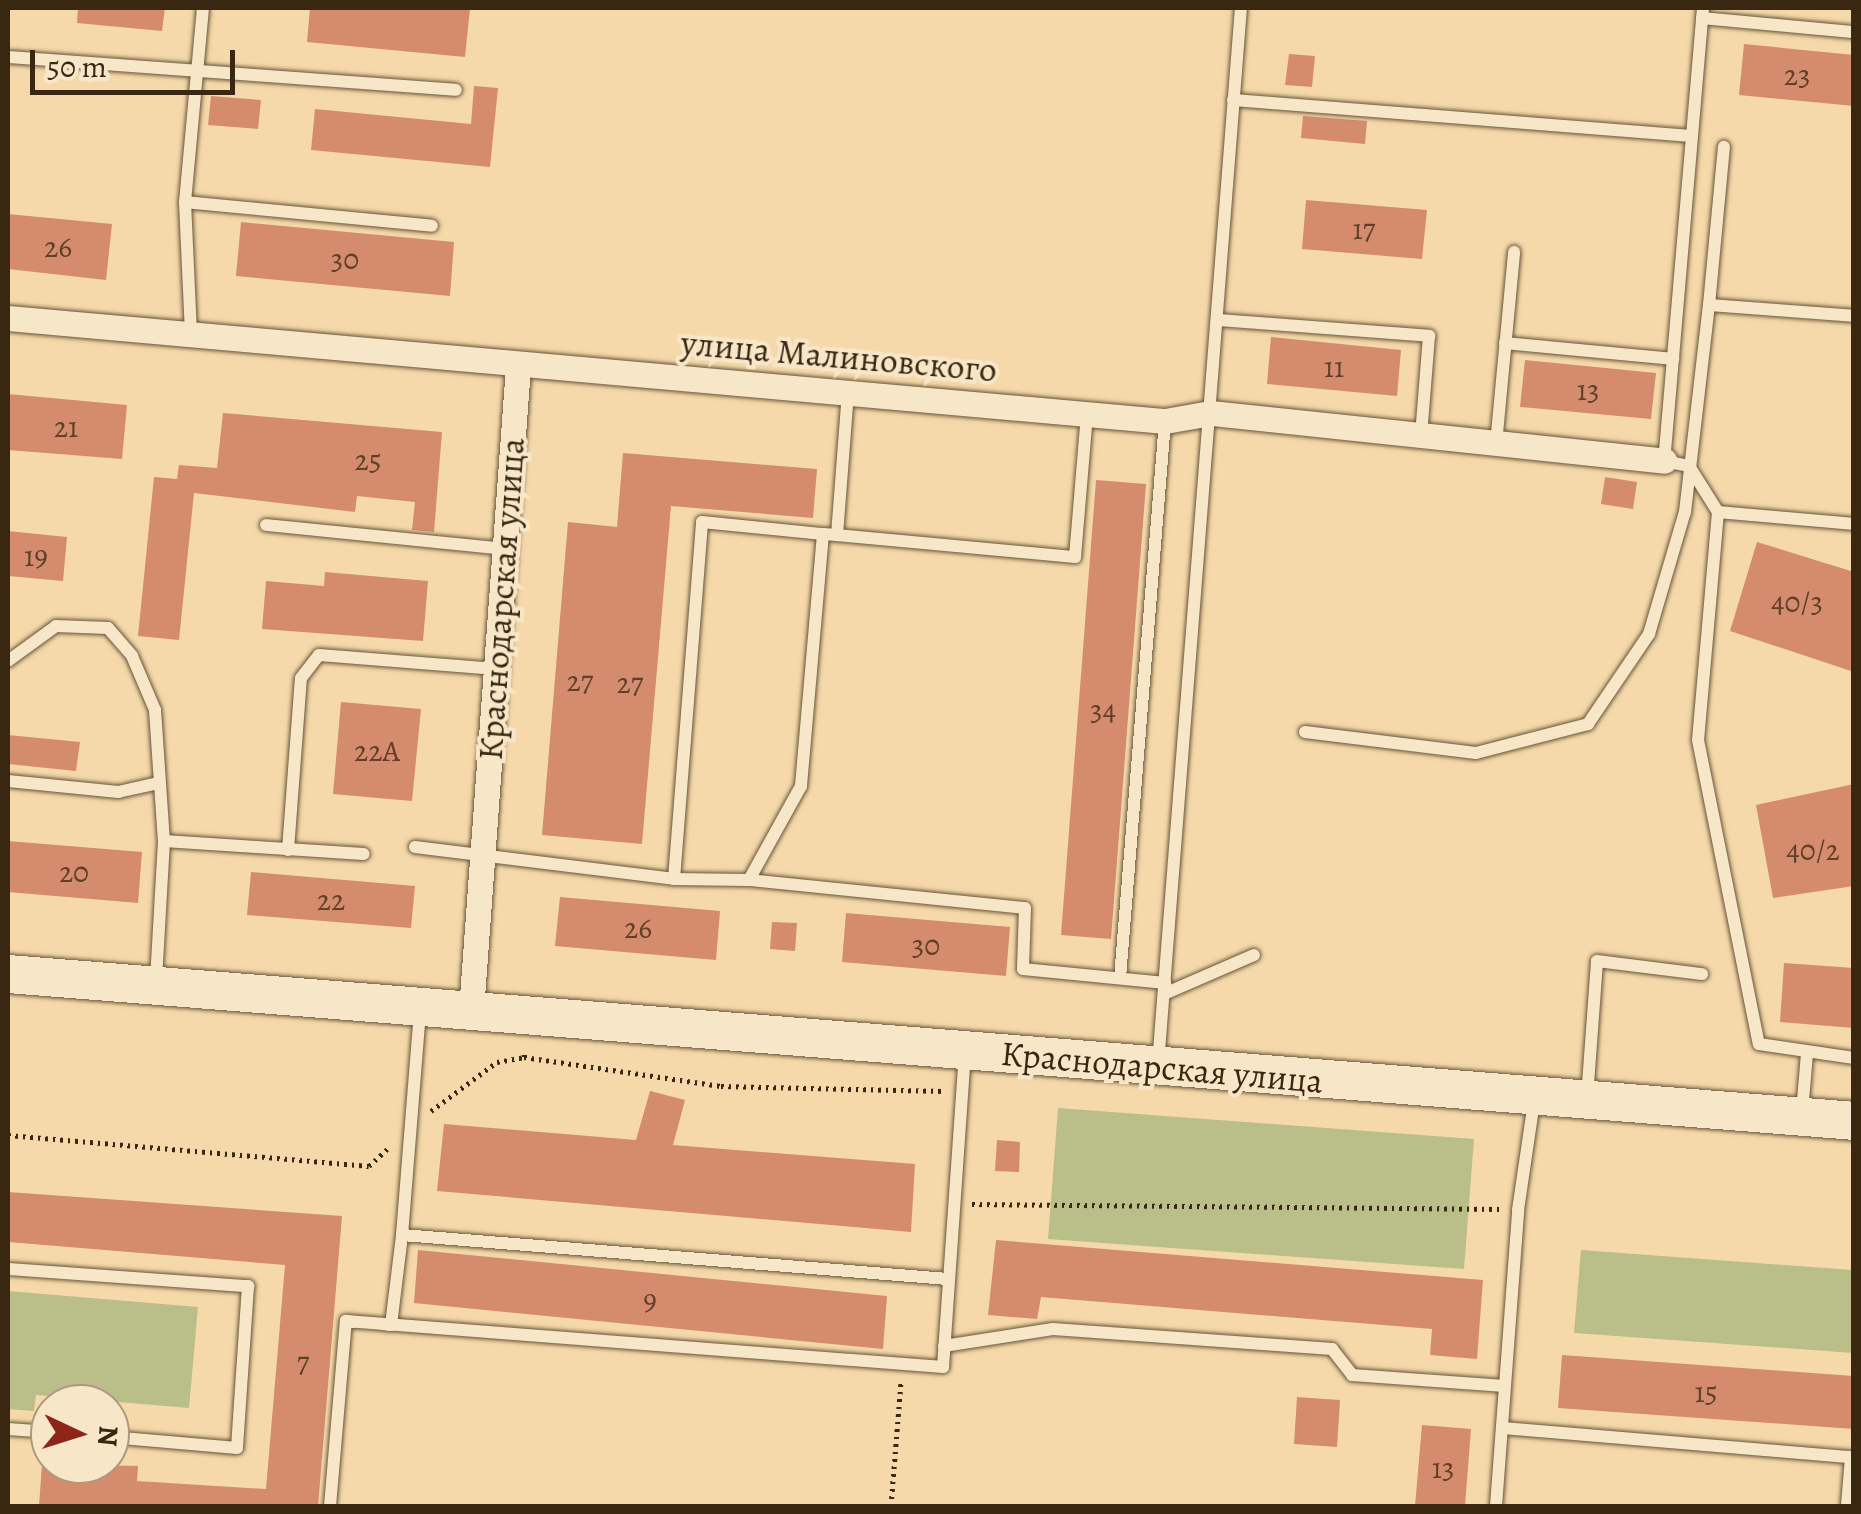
<!DOCTYPE html>
<html>
<head>
<meta charset="utf-8">
<style>
  body { margin:0 }
  #map { position:relative; width:1861px; height:1514px; overflow:hidden; background:#f5d9aa; font-family:Alegreya,serif }
  div>[style] { position:absolute }
  .green>* { inset:0; background:#babf8a }
  .building>* { inset:0; background:#d58c6e }
  .path>* { height:5px; margin-top:-2.5px; transform-origin:0; background:repeating-linear-gradient(90deg,#392712 0 2.5px,transparent 0 7.5px) }
  .roads { filter:drop-shadow(0 0 2px #685438) drop-shadow(0 0 2px #685438) }
  .service>* { height:12px; margin:-6px; padding:0 6px; transform-origin:6px; border-radius:6px; background:#f8e6c8 }
  .minor>* { height:25px; margin:-12.5px; padding:0 12.5px; transform-origin:12.5px; border-radius:12.5px; background:#f8e6c8 }
  .secondary>* { height:38px; margin:-19px; padding:0 19px; transform-origin:19px; border-radius:19px; background:#f8e6c8 }
  span { translate:-50% -50%; white-space:nowrap; text-align:center; line-height:1.15; -webkit-text-stroke:8px #f8e6c8; paint-order:stroke }
  .number-label { font-size:30px; color:#604029 }
  .number-label span { -webkit-text-stroke-width:0 }
  .street-label { font-size:35px; color:#392712 }
  .frame { position:absolute; inset:0; border:10px solid #392712; pointer-events:none }
  .north { position:absolute; left:30px; top:1384px; width:100px; height:100px; box-sizing:border-box; background:#f8e6c8; border:2px solid #ac9a7f; border-radius:50%; rotate:94deg; font-size:28px; font-weight:700; line-height:40px; text-align:center; color:#392712 }
  .north::after { content:''; display:block; margin:auto; width:35px; height:45px; background:#8f2418; clip-path:polygon(50% 0,100% 100%,50% 72%,0 100%) }
  .scale { position:absolute; left:30px; top:50px; width:205px; height:45px; box-sizing:border-box; border:5px solid #392712; border-top:0; padding-left:12px; font-size:30px; line-height:35px; white-space:nowrap; color:#392712; -webkit-text-stroke:8px #f8e6c8; paint-order:stroke }
</style>
</head>
<body>
<div id="map">
  <div class="green">
    <i style="clip-path:polygon(1058px 1108px,1474px 1139px,1464px 1269px,1048px 1239px)"></i>
    <i style="clip-path:polygon(1581px 1250px,1853px 1270px,1853px 1353px,1574px 1333px)"></i>
    <i style="clip-path:polygon(8px 1291px,198px 1307px,189px 1408px,36px 1395px,34px 1411px,8px 1409px)"></i>
  </div>
  <div class="building">
    <i style="clip-path:polygon(78px 8px,165px 8px,162px 31px,77px 23px)"></i>
    <i style="clip-path:polygon(310px 8px,470px 8px,465px 57px,307px 42px)"></i>
    <i style="clip-path:polygon(1744px 44px,1854px 55px,1854px 106px,1739px 95px)"></i>
    <i style="clip-path:polygon(1289px 54px,1315px 56px,1312px 87px,1285px 85px)"></i>
    <i style="clip-path:polygon(474px 86px,498px 88px,490px 167px,311px 150px,315px 109px,471px 124px)"></i>
    <i style="clip-path:polygon(211px 96px,261px 100px,258px 129px,208px 125px)"></i>
    <i style="clip-path:polygon(1303px 116px,1367px 121px,1365px 144px,1301px 138px)"></i>
    <i style="clip-path:polygon(1306px 200px,1427px 210px,1422px 259px,1302px 249px)"></i>
    <i style="clip-path:polygon(8px 214px,112px 224px,106px 280px,8px 269px)"></i>
    <i style="clip-path:polygon(241px 222px,454px 242px,450px 296px,236px 276px)"></i>
    <i style="clip-path:polygon(1271px 337px,1401px 350px,1397px 396px,1267px 384px)"></i>
    <i style="clip-path:polygon(1525px 360px,1656px 373px,1651px 419px,1520px 407px)"></i>
    <i style="clip-path:polygon(8px 394px,127px 405px,122px 459px,8px 450px)"></i>
    <i style="clip-path:polygon(223px 413px,442px 432px,434px 532px,412px 530px,415px 502px,357px 496px,355px 512px,194px 493px,179px 640px,138px 636px,154px 477px,177px 479px,179px 465px,217px 468px)"></i>
    <i style="clip-path:polygon(623px 453px,817px 469px,813px 518px,671px 506px,642px 844px,542px 835px,568px 522px,617px 527px)"></i>
    <i style="clip-path:polygon(1605px 477px,1637px 482px,1633px 509px,1601px 504px)"></i>
    <i style="clip-path:polygon(1096px 480px,1146px 484px,1111px 939px,1061px 935px)"></i>
    <i style="clip-path:polygon(8px 531px,67px 537px,63px 581px,8px 576px)"></i>
    <i style="clip-path:polygon(1757px 542px,1854px 572px,1854px 672px,1730px 631px)"></i>
    <i style="clip-path:polygon(325px 572px,428px 581px,423px 641px,262px 629px,266px 581px,324px 586px)"></i>
    <i style="clip-path:polygon(341px 702px,421px 709px,412px 801px,333px 794px)"></i>
    <i style="clip-path:polygon(8px 735px,80px 742px,76px 771px,8px 764px)"></i>
    <i style="clip-path:polygon(1854px 784px,1854px 886px,1773px 898px,1756px 805px)"></i>
    <i style="clip-path:polygon(8px 841px,142px 852px,138px 903px,8px 892px)"></i>
    <i style="clip-path:polygon(251px 872px,415px 886px,411px 928px,247px 915px)"></i>
    <i style="clip-path:polygon(560px 897px,720px 911px,716px 960px,555px 946px)"></i>
    <i style="clip-path:polygon(846px 913px,1010px 927px,1006px 976px,842px 962px)"></i>
    <i style="clip-path:polygon(772px 922px,797px 923px,795px 951px,770px 949px)"></i>
    <i style="clip-path:polygon(1784px 963px,1854px 968px,1854px 1028px,1780px 1022px)"></i>
    <i style="clip-path:polygon(650px 1091px,685px 1100px,673px 1145px,915px 1164px,911px 1232px,437px 1191px,444px 1124px,636px 1140px)"></i>
    <i style="clip-path:polygon(997px 1140px,1020px 1142px,1019px 1172px,995px 1171px)"></i>
    <i style="clip-path:polygon(8px 1192px,342px 1216px,318px 1506px,39px 1506px,42px 1464px,138px 1466px,137px 1481px,266px 1489px,285px 1265px,8px 1242px)"></i>
    <i style="clip-path:polygon(996px 1240px,1483px 1280px,1477px 1359px,1430px 1355px,1432px 1329px,1041px 1297px,1037px 1319px,988px 1315px)"></i>
    <i style="clip-path:polygon(418px 1250px,887px 1296px,883px 1349px,414px 1303px)"></i>
    <i style="clip-path:polygon(1562px 1355px,1854px 1376px,1854px 1429px,1558px 1408px)"></i>
    <i style="clip-path:polygon(1297px 1397px,1340px 1400px,1337px 1447px,1294px 1444px)"></i>
    <i style="clip-path:polygon(1422px 1425px,1471px 1429px,1465px 1506px,1415px 1506px)"></i>
  </div>
  <div class="path">
    <i style="left:524px;top:1057px;width:199px;rotate:8.4deg"></i>
    <i style="left:721px;top:1086px;width:223px;rotate:1.3deg"></i>
    <i style="left:431px;top:1111px;width:82px;rotate:-36.6deg"></i>
    <i style="left:497px;top:1062px;width:27px;rotate:-10deg"></i>
    <i style="left:524px;top:1057px;width:7px;rotate:-82deg"></i>
    <i style="left:8px;top:1135px;width:362px;rotate:4.9deg"></i>
    <i style="left:369px;top:1166px;width:26px;rotate:-43deg"></i>
    <i style="left:972px;top:1204px;width:529px;rotate:0.54deg"></i>
    <i style="left:891px;top:1506px;width:124px;rotate:-85.4deg"></i>
  </div>
  <div class="roads">
    <div class="service">
      <i style="left:1703px;top:8px;width:455px;rotate:94.9deg"></i>
      <i style="left:1664px;top:461px;width:25px;rotate:11deg"></i>
      <i style="left:1689px;top:466px;width:54px;rotate:57.8deg"></i>
      <i style="left:1718px;top:512px;width:137px;rotate:5deg"></i>
      <i style="left:1702px;top:18px;width:153px;rotate:5.3deg"></i>
      <i style="left:8px;top:57px;width:449px;rotate:4.2deg"></i>
      <i style="left:1233px;top:100px;width:460px;rotate:4.5deg"></i>
      <i style="left:185px;top:202px;width:248px;rotate:5.5deg"></i>
      <i style="left:1709px;top:305px;width:159px;rotate:-84.6deg"></i>
      <i style="left:1218px;top:320px;width:212px;rotate:4.3deg"></i>
      <i style="left:1429px;top:336px;width:100px;rotate:94.6deg"></i>
      <i style="left:191px;top:334px;width:132px;rotate:-92.6deg"></i>
      <i style="left:185px;top:202px;width:195px;rotate:-84.7deg"></i>
      <i style="left:1505px;top:343px;width:169px;rotate:5.4deg"></i>
      <i style="left:1496px;top:444px;width:193px;rotate:-84.6deg"></i>
      <i style="left:1718px;top:512px;width:229px;rotate:95deg"></i>
      <i style="left:1698px;top:740px;width:310px;rotate:78.7deg"></i>
      <i style="left:1759px;top:1044px;width:96px;rotate:8.4deg"></i>
      <i style="left:266px;top:525px;width:240px;rotate:5.7deg"></i>
      <i style="left:823px;top:534px;width:253px;rotate:95deg"></i>
      <i style="left:801px;top:786px;width:107px;rotate:119deg"></i>
      <i style="left:749px;top:880px;width:75px;rotate:-179.2deg"></i>
      <i style="left:674px;top:879px;width:358px;rotate:-85.5deg"></i>
      <i style="left:702px;top:522px;width:122px;rotate:5.7deg"></i>
      <i style="left:823px;top:534px;width:14px;rotate:4deg"></i>
      <i style="left:837px;top:535px;width:144px;rotate:-85.6deg"></i>
      <i style="left:837px;top:535px;width:239px;rotate:5.3deg"></i>
      <i style="left:1075px;top:557px;width:144px;rotate:-85.2deg"></i>
      <i style="left:8px;top:661px;width:59px;rotate:-36.1deg"></i>
      <i style="left:56px;top:626px;width:52px;rotate:2.2deg"></i>
      <i style="left:108px;top:628px;width:37px;rotate:49deg"></i>
      <i style="left:132px;top:656px;width:59px;rotate:66.9deg"></i>
      <i style="left:155px;top:710px;width:131px;rotate:86.1deg"></i>
      <i style="left:164px;top:841px;width:139px;rotate:93.3deg"></i>
      <i style="left:1305px;top:732px;width:172px;rotate:7deg"></i>
      <i style="left:1476px;top:753px;width:116px;rotate:-14.5deg"></i>
      <i style="left:1588px;top:724px;width:109px;rotate:-55.9deg"></i>
      <i style="left:1649px;top:634px;width:127px;rotate:-73.6deg"></i>
      <i style="left:1685px;top:512px;width:208px;rotate:-83.4deg"></i>
      <i style="left:1709px;top:305px;width:145px;rotate:4.3deg"></i>
      <i style="left:8px;top:781px;width:111px;rotate:5.7deg"></i>
      <i style="left:118px;top:792px;width:42px;rotate:-12.4deg"></i>
      <i style="left:164px;top:841px;width:200px;rotate:3.7deg"></i>
      <i style="left:415px;top:847px;width:261px;rotate:7deg"></i>
      <i style="left:288px;top:850px;width:172px;rotate:-85.7deg"></i>
      <i style="left:301px;top:678px;width:29px;rotate:-52deg"></i>
      <i style="left:319px;top:655px;width:178px;rotate:4.5deg"></i>
      <i style="left:749px;top:880px;width:277px;rotate:5.8deg"></i>
      <i style="left:1025px;top:908px;width:61px;rotate:91.9deg"></i>
      <i style="left:1023px;top:969px;width:143px;rotate:5.6deg"></i>
      <i style="left:1120px;top:978px;width:559px;rotate:-85.38deg"></i>
      <i style="left:1164px;top:994px;width:98px;rotate:-23.4deg"></i>
      <i style="left:1158px;top:1064px;width:1059px;rotate:-85.51deg"></i>
      <i style="left:1587px;top:1098px;width:137px;rotate:-85.8deg"></i>
      <i style="left:1597px;top:961px;width:106px;rotate:7.1deg"></i>
      <i style="left:1802px;top:1112px;width:58px;rotate:-85.1deg"></i>
      <i style="left:402px;top:1235px;width:548px;rotate:4.61deg"></i>
      <i style="left:8px;top:1269px;width:241px;rotate:4.1deg"></i>
      <i style="left:248px;top:1286px;width:162px;rotate:93.9deg"></i>
      <i style="left:237px;top:1448px;width:127px;rotate:-175deg"></i>
      <i style="left:346px;top:1321px;width:599px;rotate:4.41deg"></i>
      <i style="left:943px;top:1367px;width:314px;rotate:-86deg"></i>
      <i style="left:383px;top:1324px;width:8px;rotate:7deg"></i>
      <i style="left:391px;top:1325px;width:91px;rotate:-83deg"></i>
      <i style="left:402px;top:1235px;width:227px;rotate:-85.4deg"></i>
      <i style="left:944px;top:1346px;width:110px;rotate:-8.9deg"></i>
      <i style="left:1053px;top:1329px;width:280px;rotate:4.1deg"></i>
      <i style="left:1332px;top:1349px;width:33px;rotate:52deg"></i>
      <i style="left:1352px;top:1375px;width:153px;rotate:4.1deg"></i>
      <i style="left:1503px;top:1428px;width:349px;rotate:4.8deg"></i>
      <i style="left:1851px;top:1457px;width:49px;rotate:94.7deg"></i>
      <i style="left:8px;top:1429px;width:42px;rotate:4.1deg"></i>
      <i style="left:330px;top:1506px;width:186px;rotate:-85.1deg"></i>
      <i style="left:346px;top:1321px;width:7px;rotate:8deg"></i>
      <i style="left:1496px;top:1506px;width:297px;rotate:-85.7deg"></i>
      <i style="left:1518px;top:1210px;width:110px;rotate:-81.6deg"></i>
    </div>
    <div class="minor">
      <i style="left:8px;top:318px;width:1162px;rotate:5.09deg"></i>
      <i style="left:1165px;top:421px;width:47px;rotate:-9.9deg"></i>
      <i style="left:1211px;top:413px;width:456px;rotate:6deg"></i>
      <i style="left:471px;top:1011px;width:647px;rotate:-85.83deg"></i>
    </div>
    <div class="secondary">
      <i style="left:8px;top:974px;width:1852px;rotate:4.55deg"></i>
    </div>
  </div>
  <div class="number-label">
    <span style="left:1797px;top:75px">23</span>
    <span style="left:1364px;top:229px">17</span>
    <span style="left:58px;top:247px">26</span>
    <span style="left:345px;top:259px">30</span>
    <span style="left:1334px;top:367px">11</span>
    <span style="left:1588px;top:390px">13</span>
    <span style="left:66px;top:427px">21</span>
    <span style="left:368px;top:460px">25</span>
    <span style="left:36px;top:556px">19</span>
    <span style="left:1797px;top:602px">40/3</span>
    <span style="left:580px;top:681px">27</span>
    <span style="left:630px;top:683px">27</span>
    <span style="left:1103px;top:710px">34</span>
    <span style="left:377px;top:751px">22А</span>
    <span style="left:1813px;top:850px">40/2</span>
    <span style="left:74px;top:872px">20</span>
    <span style="left:331px;top:900px">22</span>
    <span style="left:638px;top:928px">26</span>
    <span style="left:926px;top:945px">30</span>
    <span style="left:650px;top:1300px">9</span>
    <span style="left:303px;top:1362px">7</span>
    <span style="left:1706px;top:1392px">15</span>
    <span style="left:1443px;top:1468px">13</span>
  </div>
  <div class="street-label">
    <span style="left:839px;top:356px;rotate:5deg">улица Малиновского</span>
    <span style="left:501px;top:599px;rotate:-86deg">Краснодарская улица</span>
    <span style="left:1162px;top:1067px;rotate:5deg">Краснодарская улица</span>
  </div>
  <div class="frame"></div>
  <div class="north">N</div>
  <div class="scale">50 m</div>
</div>
</body>
</html>
